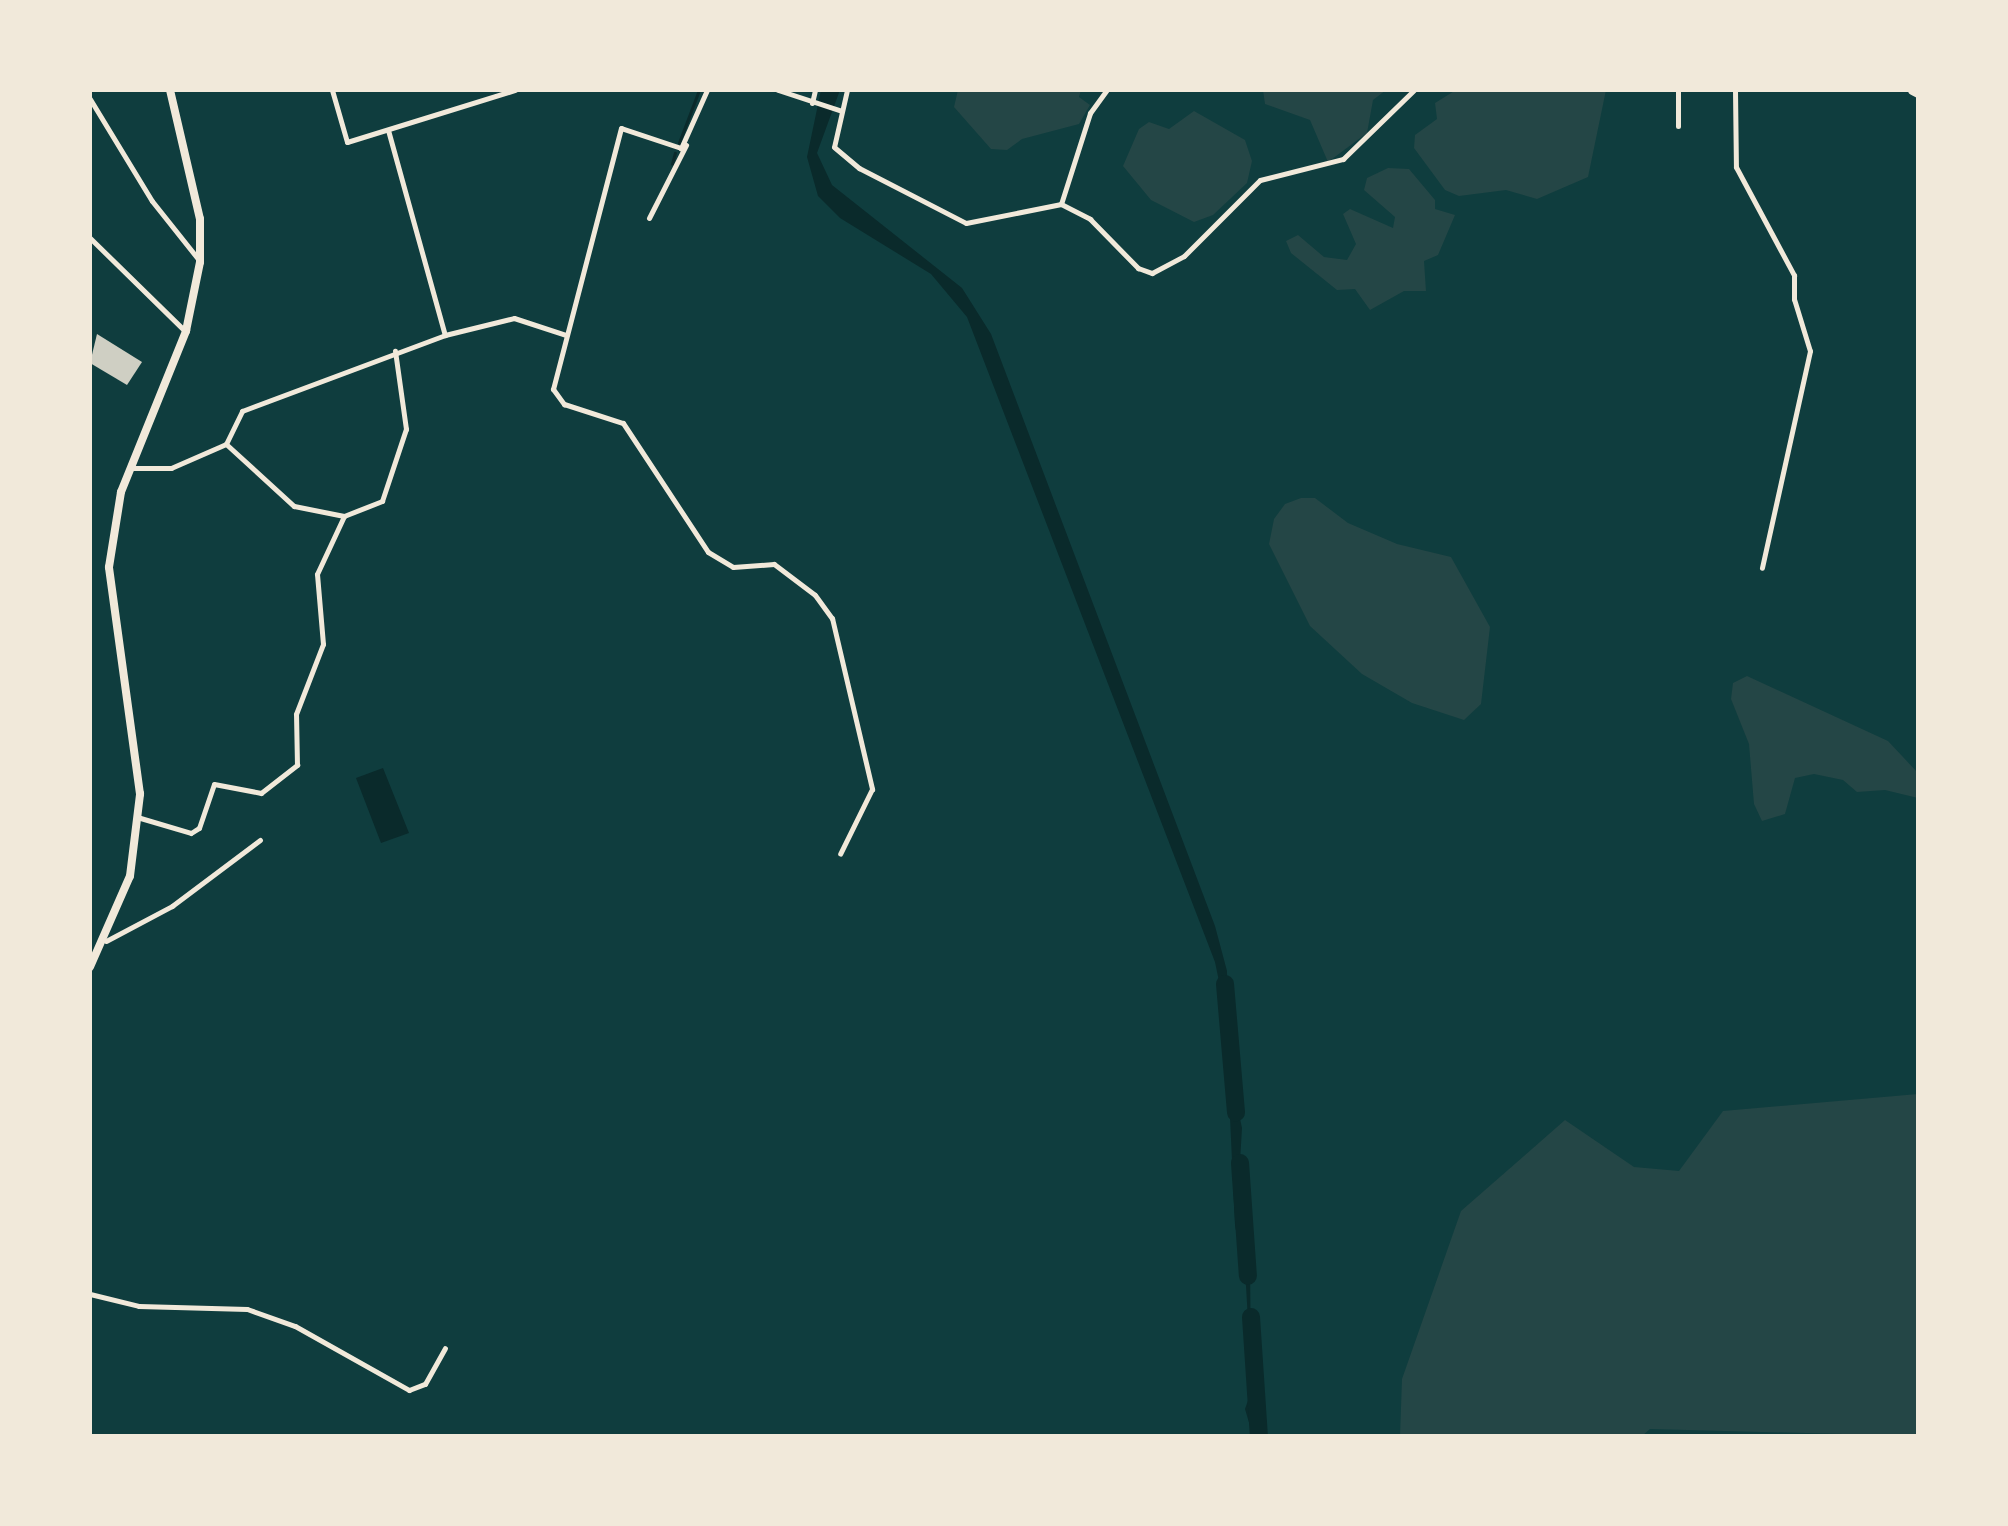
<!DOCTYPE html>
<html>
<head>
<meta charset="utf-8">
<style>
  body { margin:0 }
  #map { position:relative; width:2008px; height:1526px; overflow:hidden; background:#0f3d3e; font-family:"PT Serif",serif }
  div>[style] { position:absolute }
  .green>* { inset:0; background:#244646 }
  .water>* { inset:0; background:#0a2a2b }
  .stream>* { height:2.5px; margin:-1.25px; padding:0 1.25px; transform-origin:1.25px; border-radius:1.25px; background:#0a2a2b }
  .river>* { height:18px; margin:-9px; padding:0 9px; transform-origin:9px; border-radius:9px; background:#0a2a2b }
  .building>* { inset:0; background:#cfcfc3 }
  .minor>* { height:5px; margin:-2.5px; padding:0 2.5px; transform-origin:2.5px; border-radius:2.5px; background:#f1e9da }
  .primary>* { height:8px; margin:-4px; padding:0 4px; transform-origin:4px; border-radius:4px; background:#f1e9da }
  .trunk>* { height:9px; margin:-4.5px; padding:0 4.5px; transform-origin:4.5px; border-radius:4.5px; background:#f1e9da }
  span { translate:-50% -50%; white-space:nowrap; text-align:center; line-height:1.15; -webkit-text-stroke:10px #f1e9da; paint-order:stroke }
  .frame { position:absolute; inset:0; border:92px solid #f1e9da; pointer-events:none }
</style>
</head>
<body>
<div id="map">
  <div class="green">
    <i style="clip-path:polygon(958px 90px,1081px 90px,1079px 97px,1090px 105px,1079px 124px,1022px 139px,1007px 150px,991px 149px,954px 107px)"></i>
    <i style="clip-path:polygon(1263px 90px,1386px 90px,1373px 100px,1367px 133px,1328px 162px,1310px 120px,1265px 104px)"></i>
    <i style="clip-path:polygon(1456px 90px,1606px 90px,1588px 177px,1537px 199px,1506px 190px,1459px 196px,1445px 190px,1414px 148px,1415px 135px,1437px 119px,1435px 103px)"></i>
    <i style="clip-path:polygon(1194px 111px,1245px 140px,1252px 161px,1247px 183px,1213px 215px,1194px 222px,1151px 200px,1123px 166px,1139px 129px,1149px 122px,1169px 129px)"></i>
    <i style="clip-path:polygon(1388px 168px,1409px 169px,1435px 200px,1435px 209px,1455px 215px,1438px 255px,1424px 261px,1426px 291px,1404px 291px,1370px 310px,1355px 289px,1337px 290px,1291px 253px,1286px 241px,1298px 235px,1324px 257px,1347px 260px,1356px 244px,1343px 214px,1350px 209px,1393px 228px,1395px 217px,1364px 190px,1367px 178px)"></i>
    <i style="clip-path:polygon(1301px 498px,1315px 498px,1348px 523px,1397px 544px,1451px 557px,1490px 627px,1481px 704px,1464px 720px,1412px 703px,1362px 674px,1310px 626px,1269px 544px,1274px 519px,1285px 504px)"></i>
    <i style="clip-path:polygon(1747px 676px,1888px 741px,1918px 773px,1918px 798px,1885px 790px,1857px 792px,1843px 780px,1814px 774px,1795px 778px,1785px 814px,1762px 821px,1754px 804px,1749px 744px,1731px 699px,1733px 683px)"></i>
    <i style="clip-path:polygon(1918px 1094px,1918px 1436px,1650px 1429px,1642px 1436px,1400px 1436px,1402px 1379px,1461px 1211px,1565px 1120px,1634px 1167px,1679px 1171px,1723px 1111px)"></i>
  </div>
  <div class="water">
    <i style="clip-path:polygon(821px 90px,840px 90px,817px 153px,832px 185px,962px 288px,991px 334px,1215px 926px,1227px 971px,1229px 1068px,1242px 1128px,1237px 1212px,1250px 1263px,1251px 1368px,1261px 1436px,1253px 1436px,1245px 1409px,1252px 1389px,1246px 1286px,1235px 1225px,1225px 1010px,1215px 962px,967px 317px,931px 274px,840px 218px,818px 196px,807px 157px)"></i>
    <i style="clip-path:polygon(383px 768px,409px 833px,381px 843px,356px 778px)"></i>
  </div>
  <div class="stream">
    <i style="left:679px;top:143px;width:57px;rotate:-69.3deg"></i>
    <i style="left:672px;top:164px;width:11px;rotate:-75deg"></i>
  </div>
  <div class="river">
    <i style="left:1225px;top:984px;width:129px;rotate:85.1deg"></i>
    <i style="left:1240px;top:1163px;width:113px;rotate:86deg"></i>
    <i style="left:1251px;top:1317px;width:119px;rotate:86.2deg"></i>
  </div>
  <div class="building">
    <i style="clip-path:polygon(97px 334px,142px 362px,127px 385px,90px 363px)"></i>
  </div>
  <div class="minor">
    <i style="left:332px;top:90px;width:54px;rotate:73.9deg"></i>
    <i style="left:347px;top:142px;width:176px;rotate:-17.2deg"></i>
    <i style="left:707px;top:90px;width:64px;rotate:114.1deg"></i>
    <i style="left:681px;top:148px;width:63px;rotate:-161.6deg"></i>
    <i style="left:621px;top:128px;width:270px;rotate:104.6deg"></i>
    <i style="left:553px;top:389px;width:19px;rotate:54deg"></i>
    <i style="left:564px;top:404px;width:62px;rotate:17.9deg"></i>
    <i style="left:623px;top:423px;width:154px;rotate:56.6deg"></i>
    <i style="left:708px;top:552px;width:29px;rotate:31deg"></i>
    <i style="left:733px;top:567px;width:41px;rotate:-4.2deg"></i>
    <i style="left:774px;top:564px;width:51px;rotate:37.1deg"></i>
    <i style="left:815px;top:595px;width:29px;rotate:54deg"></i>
    <i style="left:832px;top:618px;width:176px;rotate:76.8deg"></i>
    <i style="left:872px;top:789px;width:72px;rotate:116.2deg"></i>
    <i style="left:778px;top:90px;width:67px;rotate:18.2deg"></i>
    <i style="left:847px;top:90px;width:58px;rotate:102.8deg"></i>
    <i style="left:834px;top:147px;width:33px;rotate:40deg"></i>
    <i style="left:859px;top:168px;width:120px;rotate:27.2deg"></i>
    <i style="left:966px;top:223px;width:97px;rotate:-11.3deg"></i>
    <i style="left:1061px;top:204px;width:33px;rotate:27deg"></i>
    <i style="left:1090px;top:219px;width:69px;rotate:45.6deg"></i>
    <i style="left:1138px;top:268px;width:15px;rotate:20deg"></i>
    <i style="left:1152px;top:273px;width:36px;rotate:-28deg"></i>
    <i style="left:1184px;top:256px;width:107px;rotate:-45deg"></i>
    <i style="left:1260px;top:180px;width:86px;rotate:-14.2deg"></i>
    <i style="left:1343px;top:159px;width:99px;rotate:-44.2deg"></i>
    <i style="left:1735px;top:90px;width:77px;rotate:89.3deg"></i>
    <i style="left:1736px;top:167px;width:123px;rotate:61.8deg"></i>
    <i style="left:1794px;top:275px;width:24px;rotate:90deg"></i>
    <i style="left:1794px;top:299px;width:54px;rotate:72.9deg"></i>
    <i style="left:1810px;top:351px;width:222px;rotate:102.5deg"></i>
    <i style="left:90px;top:99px;width:119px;rotate:58.7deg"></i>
    <i style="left:152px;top:201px;width:75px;rotate:51.5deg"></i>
    <i style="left:812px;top:103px;width:13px;rotate:-77deg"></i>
    <i style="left:1678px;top:126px;width:36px;rotate:-90deg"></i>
    <i style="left:388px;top:130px;width:213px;rotate:74.5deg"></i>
    <i style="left:1061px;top:204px;width:96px;rotate:-72.3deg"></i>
    <i style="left:1090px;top:113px;width:29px;rotate:-54deg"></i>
    <i style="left:649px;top:218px;width:82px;rotate:-63.1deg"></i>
    <i style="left:90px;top:238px;width:132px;rotate:44.4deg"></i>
    <i style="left:226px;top:444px;width:37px;rotate:-64deg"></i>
    <i style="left:242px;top:411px;width:217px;rotate:-20.5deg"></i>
    <i style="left:445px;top:335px;width:71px;rotate:-13.8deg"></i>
    <i style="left:514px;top:318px;width:55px;rotate:18.1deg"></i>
    <i style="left:131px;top:468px;width:40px"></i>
    <i style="left:171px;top:468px;width:60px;rotate:-23.6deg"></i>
    <i style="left:226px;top:444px;width:92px;rotate:42.4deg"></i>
    <i style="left:294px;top:506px;width:51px;rotate:11.3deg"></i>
    <i style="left:137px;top:817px;width:56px;rotate:16.5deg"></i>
    <i style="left:191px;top:833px;width:9px;rotate:-32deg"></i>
    <i style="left:199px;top:828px;width:46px;rotate:-71.2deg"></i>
    <i style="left:214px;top:784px;width:48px;rotate:10.8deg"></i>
    <i style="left:261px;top:793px;width:46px;rotate:-37.9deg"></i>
    <i style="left:297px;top:765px;width:51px;rotate:-91.1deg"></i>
    <i style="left:296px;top:714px;width:75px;rotate:-68.9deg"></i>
    <i style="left:323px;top:644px;width:70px;rotate:-94.9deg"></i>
    <i style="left:317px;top:574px;width:64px;rotate:-65deg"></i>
    <i style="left:344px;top:516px;width:41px;rotate:-21.5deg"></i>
    <i style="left:382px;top:501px;width:76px;rotate:-71.6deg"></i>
    <i style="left:406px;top:429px;width:79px;rotate:-98deg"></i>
    <i style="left:106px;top:941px;width:75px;rotate:-27.9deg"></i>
    <i style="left:172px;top:906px;width:110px;rotate:-36.9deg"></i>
    <i style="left:90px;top:1294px;width:50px;rotate:13.8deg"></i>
    <i style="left:139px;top:1306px;width:108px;rotate:1.6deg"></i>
    <i style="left:247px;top:1309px;width:51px;rotate:19.5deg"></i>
    <i style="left:295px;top:1326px;width:131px;rotate:29.3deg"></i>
    <i style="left:409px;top:1390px;width:17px;rotate:-21deg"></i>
    <i style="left:425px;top:1384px;width:41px;rotate:-60.9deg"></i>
  </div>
  <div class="primary">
    <i style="left:90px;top:967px;width:99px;rotate:-66.3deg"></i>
    <i style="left:130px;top:876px;width:83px;rotate:-83deg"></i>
    <i style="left:140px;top:794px;width:229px;rotate:-97.8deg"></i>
    <i style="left:109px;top:567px;width:76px;rotate:-80.9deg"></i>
    <i style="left:121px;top:492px;width:174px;rotate:-68deg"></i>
    <i style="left:186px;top:331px;width:70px;rotate:-78.5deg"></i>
    <i style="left:200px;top:262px;width:43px;rotate:-90deg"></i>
    <i style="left:200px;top:219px;width:132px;rotate:-103.1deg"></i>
  </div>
  <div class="trunk">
    <i style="left:1912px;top:90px;width:7px;rotate:27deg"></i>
  </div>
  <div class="frame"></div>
</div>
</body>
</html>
